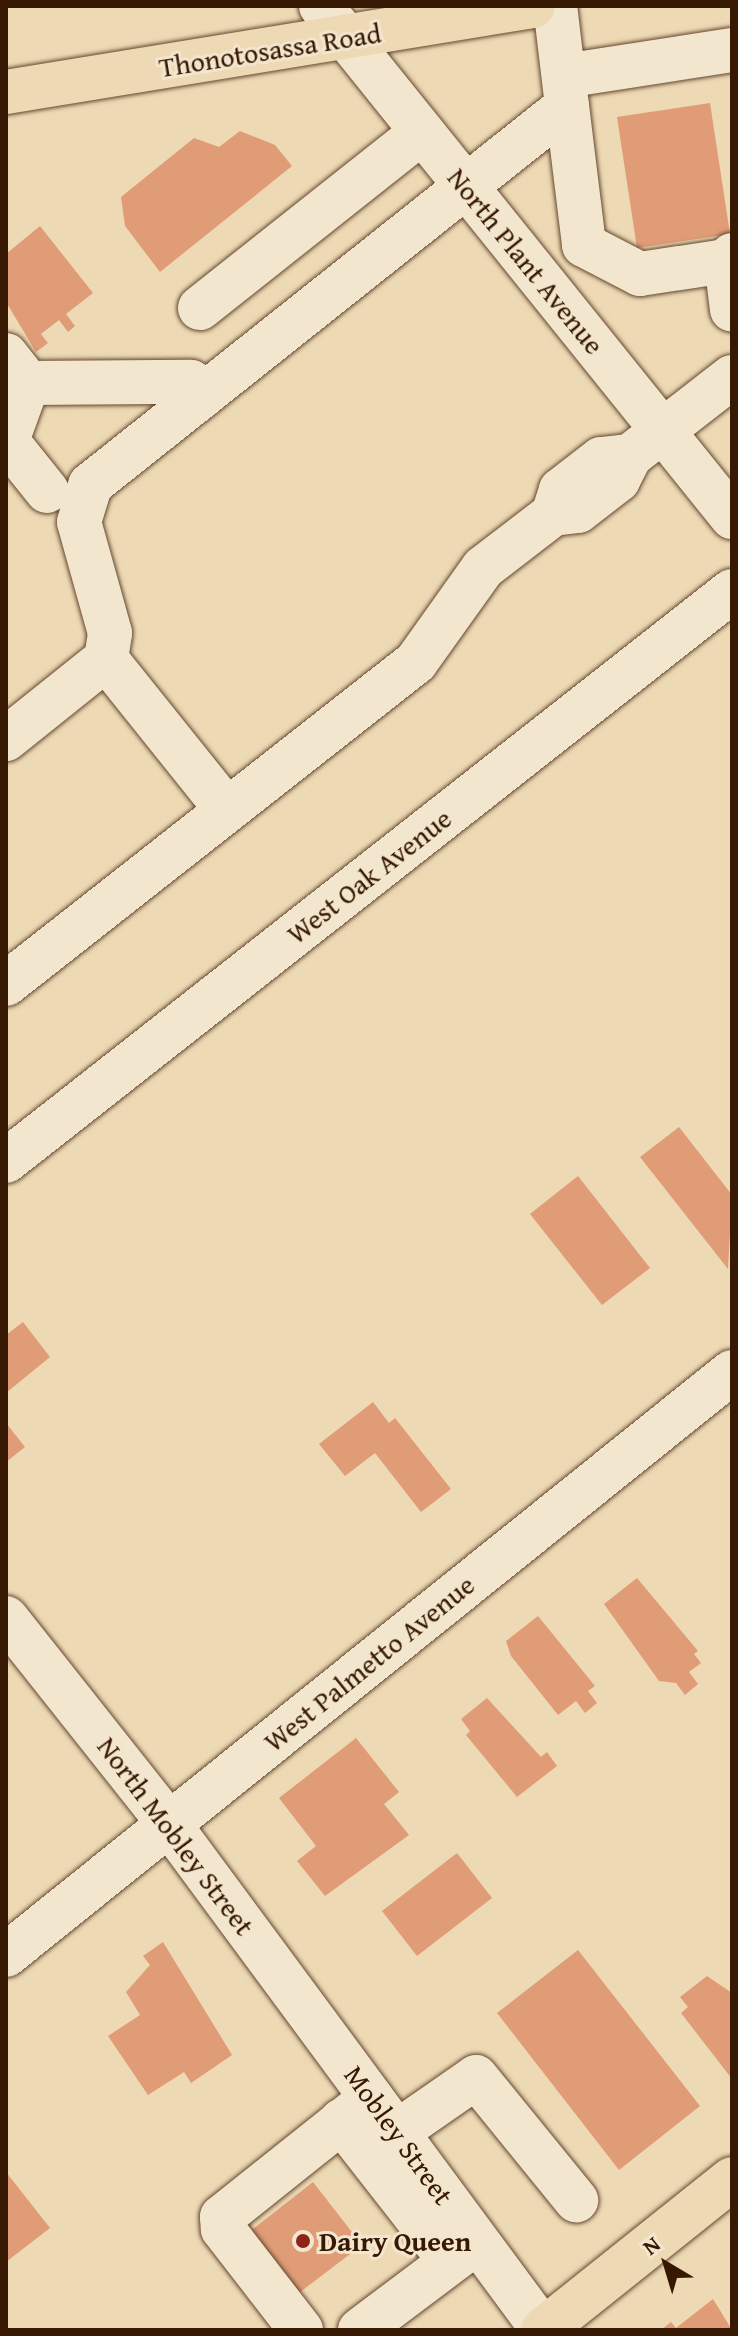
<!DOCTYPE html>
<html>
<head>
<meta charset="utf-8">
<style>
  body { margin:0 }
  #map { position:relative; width:738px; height:2336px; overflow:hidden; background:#edd9b4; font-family:"Gentium Book Plus",serif }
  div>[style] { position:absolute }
  .building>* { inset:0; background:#e09c77 }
  .roads { filter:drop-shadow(0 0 2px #64482f) drop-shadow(0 0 2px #64482f) }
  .minor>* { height:44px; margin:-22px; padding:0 22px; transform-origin:22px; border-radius:22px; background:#f3e6ce }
  .major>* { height:44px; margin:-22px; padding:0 22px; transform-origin:22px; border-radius:22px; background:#edd9b4 }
  .dots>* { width:22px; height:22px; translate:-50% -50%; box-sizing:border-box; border:4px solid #f3e6ce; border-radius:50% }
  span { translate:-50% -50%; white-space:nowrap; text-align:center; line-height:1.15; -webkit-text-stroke:6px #f3e6ce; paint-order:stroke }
  .street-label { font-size:28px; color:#371803 }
  .poi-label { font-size:28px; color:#371803; font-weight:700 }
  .left { translate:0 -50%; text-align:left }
  .frame { position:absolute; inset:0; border:8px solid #371803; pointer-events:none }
  .north { position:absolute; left:626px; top:2224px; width:80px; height:80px; -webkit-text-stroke:6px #f3e6ce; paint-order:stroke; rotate:322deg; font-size:22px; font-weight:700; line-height:32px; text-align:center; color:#371803 }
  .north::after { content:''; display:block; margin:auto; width:28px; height:36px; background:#371803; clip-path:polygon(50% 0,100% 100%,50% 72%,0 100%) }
</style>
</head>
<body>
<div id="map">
  <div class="building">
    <i style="clip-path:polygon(710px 103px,730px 234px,637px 248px,617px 117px)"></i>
    <i style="clip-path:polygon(240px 131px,275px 145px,292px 166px,160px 272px,125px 226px,121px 197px,194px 138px,219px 147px)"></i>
    <i style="clip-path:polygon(40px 226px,93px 293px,66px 314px,75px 326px,68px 332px,59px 320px,41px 334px,48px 343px,36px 352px,6px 302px,6px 254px)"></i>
    <i style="clip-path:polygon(679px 1127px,732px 1195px,728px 1269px,640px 1157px)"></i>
    <i style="clip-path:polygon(578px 1176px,650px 1268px,602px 1305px,530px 1214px)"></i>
    <i style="clip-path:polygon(23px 1322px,50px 1357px,6px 1393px,6px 1335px)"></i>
    <i style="clip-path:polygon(373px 1402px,389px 1423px,395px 1418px,451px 1489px,421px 1512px,375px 1453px,345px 1476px,319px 1444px)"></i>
    <i style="clip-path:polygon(6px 1423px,25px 1447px,6px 1462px)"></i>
    <i style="clip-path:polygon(637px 1578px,698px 1651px,694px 1654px,701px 1663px,689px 1672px,698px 1684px,685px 1695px,676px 1683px,659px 1681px,604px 1604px)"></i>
    <i style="clip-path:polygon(538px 1616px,595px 1686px,588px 1691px,597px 1703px,585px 1713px,576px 1701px,558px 1715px,511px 1656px,506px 1641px)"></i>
    <i style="clip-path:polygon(487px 1698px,541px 1757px,547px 1752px,557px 1766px,517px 1797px,466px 1735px,470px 1731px,461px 1719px)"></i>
    <i style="clip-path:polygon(356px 1738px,399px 1792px,384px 1804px,409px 1835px,325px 1896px,297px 1861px,316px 1846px,279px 1798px)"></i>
    <i style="clip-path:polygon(457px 1853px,492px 1898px,417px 1956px,382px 1911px)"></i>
    <i style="clip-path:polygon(163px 1942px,232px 2055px,191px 2083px,184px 2072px,148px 2095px,108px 2036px,140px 2015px,126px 1992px,150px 1965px,143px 1956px)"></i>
    <i style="clip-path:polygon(578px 1950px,700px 2106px,619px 2170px,497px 2013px)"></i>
    <i style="clip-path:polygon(707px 1976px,732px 1993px,732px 2079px,681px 2013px,688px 2007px,680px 1997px)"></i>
    <i style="clip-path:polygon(6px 2172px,50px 2228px,6px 2262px)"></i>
    <i style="clip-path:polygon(313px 2182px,362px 2245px,291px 2299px,243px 2237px)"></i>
    <i style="clip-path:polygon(713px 2299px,732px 2330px,661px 2330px,671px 2322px,676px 2328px)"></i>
  </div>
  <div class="roads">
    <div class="minor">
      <i style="left:321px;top:6px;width:656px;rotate:51.19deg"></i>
      <i style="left:564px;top:76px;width:170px;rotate:-8.8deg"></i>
      <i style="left:567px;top:106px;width:140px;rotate:83deg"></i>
      <i style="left:584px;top:245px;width:63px;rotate:27.4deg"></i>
      <i style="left:640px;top:274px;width:87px;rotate:-8.6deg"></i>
      <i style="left:732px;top:255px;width:8px;rotate:135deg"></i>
      <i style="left:726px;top:261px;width:49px;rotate:83deg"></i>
      <i style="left:200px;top:308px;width:283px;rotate:-38.4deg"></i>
      <i style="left:6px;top:355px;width:36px;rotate:52deg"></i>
      <i style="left:28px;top:383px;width:163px;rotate:-0.4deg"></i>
      <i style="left:191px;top:382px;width:18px;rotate:49deg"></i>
      <i style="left:28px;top:383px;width:62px;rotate:109.9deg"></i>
      <i style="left:7px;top:441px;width:64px;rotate:51.3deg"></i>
      <i style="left:630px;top:456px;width:29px;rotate:174deg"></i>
      <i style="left:601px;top:459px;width:51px;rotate:142.2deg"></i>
      <i style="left:561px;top:490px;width:25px;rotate:108deg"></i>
      <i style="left:553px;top:514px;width:25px;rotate:-7deg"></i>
      <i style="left:578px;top:511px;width:51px;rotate:-37.8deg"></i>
      <i style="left:618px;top:480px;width:27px;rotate:-63deg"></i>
      <i style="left:630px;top:456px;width:129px;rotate:-37.8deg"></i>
      <i style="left:106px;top:659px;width:193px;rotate:51.3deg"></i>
      <i style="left:6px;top:739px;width:128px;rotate:-38.7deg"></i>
      <i style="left:106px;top:659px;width:26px;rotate:-81deg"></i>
      <i style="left:110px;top:633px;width:115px;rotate:-105.6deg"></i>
      <i style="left:79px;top:522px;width:39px;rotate:-73deg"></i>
      <i style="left:90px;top:485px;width:609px;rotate:-38.47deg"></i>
      <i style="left:567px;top:106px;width:101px;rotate:-96.8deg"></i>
      <i style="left:6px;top:984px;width:521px;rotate:-38.14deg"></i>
      <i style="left:416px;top:662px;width:115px;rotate:-54.5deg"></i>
      <i style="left:483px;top:568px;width:88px;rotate:-37.6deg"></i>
      <i style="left:6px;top:1161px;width:923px;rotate:-38.14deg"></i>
      <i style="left:6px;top:1618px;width:263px;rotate:51.6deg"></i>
      <i style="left:169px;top:1824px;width:629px;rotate:53.53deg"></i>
      <i style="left:6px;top:1955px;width:931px;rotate:-38.77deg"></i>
      <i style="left:341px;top:2121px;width:175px;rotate:52deg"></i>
      <i style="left:397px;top:2132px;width:96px;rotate:-34.8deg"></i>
      <i style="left:476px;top:2077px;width:159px;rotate:50.9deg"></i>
      <i style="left:301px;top:2330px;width:128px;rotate:-127.7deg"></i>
      <i style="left:223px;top:2229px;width:12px;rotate:-95deg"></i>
      <i style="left:222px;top:2217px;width:191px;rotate:-38.6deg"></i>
      <i style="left:360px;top:2330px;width:145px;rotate:-36.9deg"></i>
    </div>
    <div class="major">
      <i style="left:6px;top:92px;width:534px;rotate:-9.27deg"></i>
      <i style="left:543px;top:2330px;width:242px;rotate:-38.6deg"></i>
    </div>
  </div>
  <div class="dots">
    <i style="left:303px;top:2241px;background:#8f2418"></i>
  </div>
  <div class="street-label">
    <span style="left:270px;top:50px;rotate:-9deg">Thonotosassa Road</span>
    <span style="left:526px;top:261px;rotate:51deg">North Plant Avenue</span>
    <span style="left:369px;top:876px;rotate:-38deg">West Oak Avenue</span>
    <span style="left:369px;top:1663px;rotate:-39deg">West Palmetto Avenue</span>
    <span style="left:176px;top:1836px;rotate:53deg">North Mobley Street</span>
    <span style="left:399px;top:2135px;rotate:54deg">Mobley Street</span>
  </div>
  <div class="poi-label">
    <span class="left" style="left:319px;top:2241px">Dairy Queen</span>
  </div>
  <div class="frame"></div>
  <div class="north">N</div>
</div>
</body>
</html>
